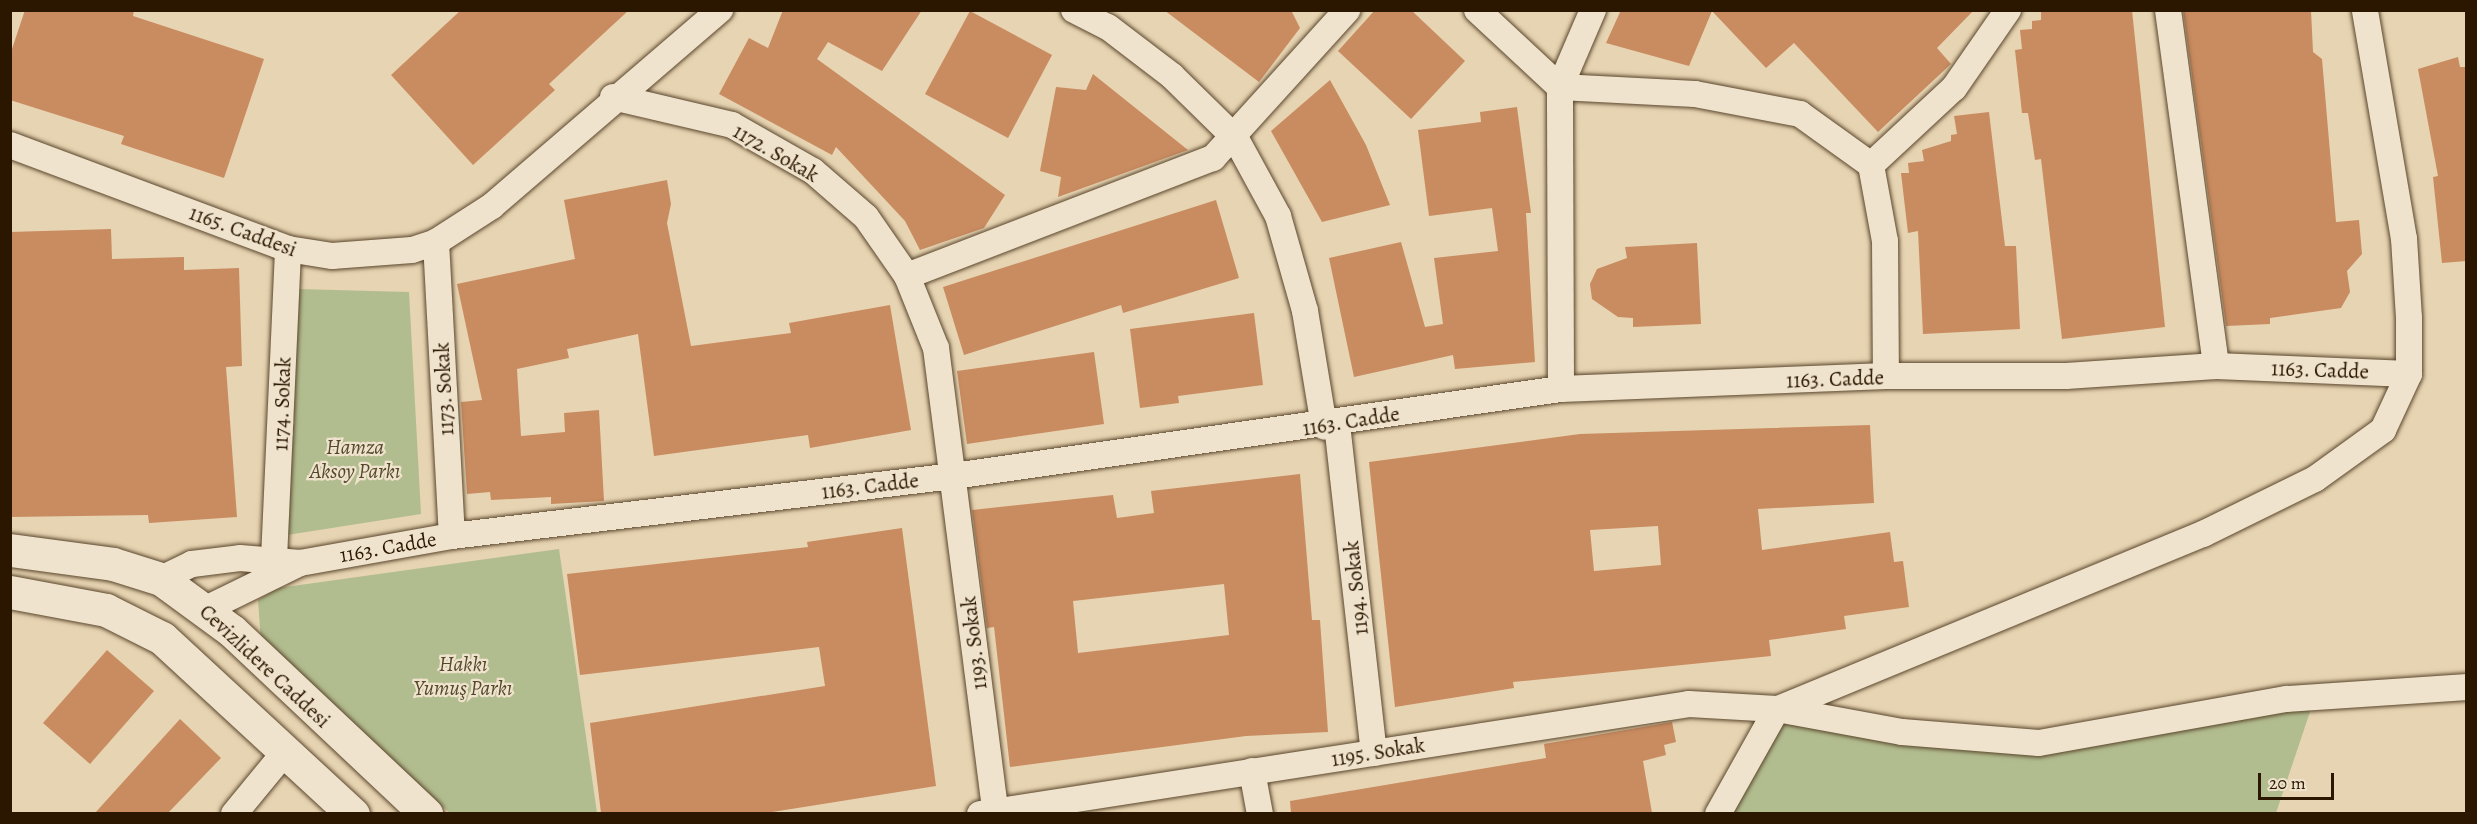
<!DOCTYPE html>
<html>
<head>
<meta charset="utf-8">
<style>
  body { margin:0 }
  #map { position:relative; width:2477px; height:824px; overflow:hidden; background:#e7d4b2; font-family:Alegreya,serif }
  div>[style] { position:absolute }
  .green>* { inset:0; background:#b2bd8f }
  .building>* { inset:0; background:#c98b60 }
  .roads { filter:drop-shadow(0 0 2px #5a462c) drop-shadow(0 0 2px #5a462c) }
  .street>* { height:26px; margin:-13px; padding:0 13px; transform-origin:13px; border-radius:13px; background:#efe3cd }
  .secondary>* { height:33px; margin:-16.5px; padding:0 16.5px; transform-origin:16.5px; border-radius:16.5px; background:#efe3cd }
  span { translate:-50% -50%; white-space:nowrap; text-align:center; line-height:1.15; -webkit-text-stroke:4.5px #efe3cd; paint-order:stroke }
  .street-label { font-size:21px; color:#2b1700 }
  .park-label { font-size:21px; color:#54492b; font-style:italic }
  .frame { position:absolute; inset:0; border:12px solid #2b1700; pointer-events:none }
  .scale { position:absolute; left:2258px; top:773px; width:76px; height:27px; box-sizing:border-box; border:3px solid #2b1700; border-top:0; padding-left:8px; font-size:18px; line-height:21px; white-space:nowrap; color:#2b1700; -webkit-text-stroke:4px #efe3cd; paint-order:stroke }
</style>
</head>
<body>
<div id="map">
  <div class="green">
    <i style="clip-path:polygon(298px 289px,409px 292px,421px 514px,287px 535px)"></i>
    <i style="clip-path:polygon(559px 549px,597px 813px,450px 813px,297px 683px,261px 642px,258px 600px,278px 588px)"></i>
    <i style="clip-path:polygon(2315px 697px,2276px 813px,1718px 814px,1777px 709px,2039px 743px)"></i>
  </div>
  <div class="building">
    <i style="clip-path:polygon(25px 10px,134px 10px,133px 16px,264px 59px,224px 178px,121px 144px,124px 136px,10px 100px,10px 55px)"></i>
    <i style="clip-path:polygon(461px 10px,629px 10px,549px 84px,555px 90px,473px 165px,391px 75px)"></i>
    <i style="clip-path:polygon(783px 10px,922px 10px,882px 71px,828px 42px,817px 59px,1005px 195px,984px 228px,920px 250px,905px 221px,836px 147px,832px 155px,719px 94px,749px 38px,768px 48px)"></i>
    <i style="clip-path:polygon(1164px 10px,1291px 10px,1300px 28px,1259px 82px)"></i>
    <i style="clip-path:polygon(1375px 10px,1411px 10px,1465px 61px,1411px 119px,1338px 51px)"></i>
    <i style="clip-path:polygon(1621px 10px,1974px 10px,1937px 48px,1951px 64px,1878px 132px,1794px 43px,1766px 68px,1712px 11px,1689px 66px,1606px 43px)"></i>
    <i style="clip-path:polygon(2132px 10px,2165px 327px,2062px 339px,2041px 159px,2035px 160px,2028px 113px,2022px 113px,2015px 50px,2022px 49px,2020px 30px,2032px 29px,2032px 21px,2041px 20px,2041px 12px)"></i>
    <i style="clip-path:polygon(2183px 10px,2311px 10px,2313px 52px,2322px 59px,2336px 222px,2359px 220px,2362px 254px,2347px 271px,2350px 292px,2341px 308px,2270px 318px,2270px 324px,2226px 326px)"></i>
    <i style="clip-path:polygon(970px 11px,1052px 55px,1008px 138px,925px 94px)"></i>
    <i style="clip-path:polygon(2458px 57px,2460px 67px,2466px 67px,2466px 261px,2442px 263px,2433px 177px,2438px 176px,2418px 69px)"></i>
    <i style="clip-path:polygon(1093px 74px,1188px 150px,1058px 197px,1061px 177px,1040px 171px,1056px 87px,1086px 90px)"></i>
    <i style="clip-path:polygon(1330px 80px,1366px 145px,1390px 205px,1322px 222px,1271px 131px)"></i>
    <i style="clip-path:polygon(1517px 107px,1531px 213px,1526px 213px,1535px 362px,1455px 369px,1453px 355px,1354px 377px,1329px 258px,1401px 242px,1425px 327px,1443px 324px,1434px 258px,1498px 251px,1492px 208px,1429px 216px,1418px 130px,1481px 122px,1480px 112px)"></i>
    <i style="clip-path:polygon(1989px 112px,2005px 246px,2016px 246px,2020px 329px,1923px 334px,1918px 231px,1908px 233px,1901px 173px,1909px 173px,1908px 163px,1924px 161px,1922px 150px,1951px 141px,1951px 135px,1957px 134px,1954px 116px)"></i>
    <i style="clip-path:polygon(667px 180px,671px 204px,667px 223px,691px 346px,791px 333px,789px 323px,890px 305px,911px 430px,810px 448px,808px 435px,654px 456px,638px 334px,567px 349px,569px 358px,517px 369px,521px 436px,565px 432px,564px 413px,599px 410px,604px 501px,551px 504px,551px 497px,491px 500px,490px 492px,467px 494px,461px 402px,482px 400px,457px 284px,575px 259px,564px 200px)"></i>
    <i style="clip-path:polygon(1216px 200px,1239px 278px,1123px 313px,1121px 305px,964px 355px,943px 287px)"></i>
    <i style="clip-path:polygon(111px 229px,112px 259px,184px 257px,184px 270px,239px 268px,242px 366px,226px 367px,237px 517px,149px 523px,148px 515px,10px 517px,10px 232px)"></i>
    <i style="clip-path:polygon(1697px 243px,1701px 324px,1633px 327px,1633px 318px,1618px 317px,1592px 299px,1590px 284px,1597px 269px,1627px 258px,1625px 247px)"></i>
    <i style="clip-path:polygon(1254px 313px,1263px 385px,1178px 396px,1179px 403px,1140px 408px,1130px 329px)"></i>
    <i style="clip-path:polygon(1094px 352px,1104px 424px,967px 444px,957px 371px)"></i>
    <i style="clip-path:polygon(evenodd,1870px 425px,1874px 503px,1758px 509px,1762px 550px,1890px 532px,1894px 562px,1903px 561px,1909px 607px,1844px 616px,1846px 629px,1769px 640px,1771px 656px,1513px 682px,1514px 688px,1395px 707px,1369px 462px,1580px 434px,1870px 425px,1658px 526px,1661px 565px,1594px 571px,1590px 530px,1658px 526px)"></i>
    <i style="clip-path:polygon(evenodd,1300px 474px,1312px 620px,1320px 620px,1328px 732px,1246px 736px,1010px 767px,994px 627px,987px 628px,972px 510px,1113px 495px,1117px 518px,1154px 513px,1151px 491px,1300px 474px,1224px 584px,1229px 635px,1078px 653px,1073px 601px,1224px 584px)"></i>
    <i style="clip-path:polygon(902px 528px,936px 786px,766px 813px,601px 813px,590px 723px,825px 686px,819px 647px,580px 675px,567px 574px,808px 547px,807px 542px)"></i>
    <i style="clip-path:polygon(107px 650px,154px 691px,90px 764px,43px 723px)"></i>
    <i style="clip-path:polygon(180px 719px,221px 758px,168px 813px,95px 813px)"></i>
    <i style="clip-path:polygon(1672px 722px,1676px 742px,1664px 745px,1666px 755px,1643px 761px,1652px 813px,1291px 813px,1290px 801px,1546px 758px,1544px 744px)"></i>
  </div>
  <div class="roads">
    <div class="street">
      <i style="left:1074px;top:10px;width:38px;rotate:27deg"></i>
      <i style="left:1108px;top:27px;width:81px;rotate:37.4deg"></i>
      <i style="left:1172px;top:76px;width:90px;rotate:44.5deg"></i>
      <i style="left:1236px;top:139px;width:88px;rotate:61.4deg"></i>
      <i style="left:1278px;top:216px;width:99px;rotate:74.1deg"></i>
      <i style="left:1305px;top:311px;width:117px;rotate:80.6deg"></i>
      <i style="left:1477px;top:10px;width:113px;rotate:42.9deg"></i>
      <i style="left:1560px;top:87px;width:135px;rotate:3deg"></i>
      <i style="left:1695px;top:94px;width:107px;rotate:10.8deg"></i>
      <i style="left:1800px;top:114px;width:87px;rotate:35.7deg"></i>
      <i style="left:1871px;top:165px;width:77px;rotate:79.6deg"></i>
      <i style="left:1885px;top:241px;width:135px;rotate:89.6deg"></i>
      <i style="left:2168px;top:10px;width:359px;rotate:82.3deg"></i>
      <i style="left:613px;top:97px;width:122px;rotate:13.2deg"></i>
      <i style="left:732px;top:125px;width:93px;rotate:29.6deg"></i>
      <i style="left:813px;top:171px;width:70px;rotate:41deg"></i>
      <i style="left:866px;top:217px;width:72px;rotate:55.2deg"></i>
      <i style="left:907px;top:276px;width:78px;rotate:68.1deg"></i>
      <i style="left:936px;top:348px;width:467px;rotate:82.7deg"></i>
      <i style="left:10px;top:145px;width:297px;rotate:20.5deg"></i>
      <i style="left:288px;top:249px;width:45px;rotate:9deg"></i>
      <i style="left:332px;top:256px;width:80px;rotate:-4.3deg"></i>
      <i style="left:412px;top:250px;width:25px;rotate:-18deg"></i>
      <i style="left:436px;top:242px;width:67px;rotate:-32.7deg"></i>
      <i style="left:492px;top:206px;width:301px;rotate:-40.7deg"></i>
      <i style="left:1871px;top:165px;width:113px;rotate:-42.9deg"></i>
      <i style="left:1954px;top:88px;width:95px;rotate:-55.3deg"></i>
      <i style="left:436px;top:242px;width:294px;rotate:86.9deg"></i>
      <i style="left:907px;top:276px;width:328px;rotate:-21.1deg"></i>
      <i style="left:1213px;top:158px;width:200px;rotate:-47.8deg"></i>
      <i style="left:1561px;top:389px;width:302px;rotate:-90.2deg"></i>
      <i style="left:1560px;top:87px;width:84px;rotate:-66.8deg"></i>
      <i style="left:1337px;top:424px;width:331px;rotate:83.6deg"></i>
      <i style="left:274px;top:559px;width:310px;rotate:-87.4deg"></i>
      <i style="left:161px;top:579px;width:34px;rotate:-26deg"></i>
      <i style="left:192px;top:564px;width:48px;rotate:-7.1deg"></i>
      <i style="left:240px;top:558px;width:60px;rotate:4.8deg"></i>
      <i style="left:300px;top:563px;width:154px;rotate:-10.1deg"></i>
      <i style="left:452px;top:536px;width:506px;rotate:-6.82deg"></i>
      <i style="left:954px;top:476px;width:613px;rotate:-8.16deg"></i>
      <i style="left:1561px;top:389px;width:325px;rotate:-2.3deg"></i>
      <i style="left:1886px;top:376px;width:180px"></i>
      <i style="left:2066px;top:376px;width:150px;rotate:-3.8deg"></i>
      <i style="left:2216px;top:366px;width:193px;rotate:2.4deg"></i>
      <i style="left:206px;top:609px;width:105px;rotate:-26.1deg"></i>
      <i style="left:1778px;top:709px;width:460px;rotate:-22.4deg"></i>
      <i style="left:2203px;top:534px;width:125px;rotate:-26.2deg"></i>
      <i style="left:2315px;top:479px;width:84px;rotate:-35.8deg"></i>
      <i style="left:2383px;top:430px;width:62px;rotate:-65.1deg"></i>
      <i style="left:2409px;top:374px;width:56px;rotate:-90deg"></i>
      <i style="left:2409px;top:318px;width:79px;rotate:-93.6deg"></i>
      <i style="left:2404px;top:239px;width:232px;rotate:-99.7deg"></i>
      <i style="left:1252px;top:771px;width:44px;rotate:79.5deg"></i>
      <i style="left:234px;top:814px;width:80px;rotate:-50.6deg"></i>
      <i style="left:980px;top:814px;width:717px;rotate:-8.82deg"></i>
      <i style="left:1689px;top:704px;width:88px;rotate:3.3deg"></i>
      <i style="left:1777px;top:709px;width:127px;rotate:10.4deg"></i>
      <i style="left:1902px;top:732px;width:137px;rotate:4.6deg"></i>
      <i style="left:2039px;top:743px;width:252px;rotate:-10.1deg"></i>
      <i style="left:2287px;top:699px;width:179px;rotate:-3.8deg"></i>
      <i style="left:1718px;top:814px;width:120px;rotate:-60.7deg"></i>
    </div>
    <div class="secondary">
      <i style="left:10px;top:550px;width:104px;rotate:7.7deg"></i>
      <i style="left:113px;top:564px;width:50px;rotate:17.4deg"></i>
      <i style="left:161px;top:579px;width:88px;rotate:36.2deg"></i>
      <i style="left:232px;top:631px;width:267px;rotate:43.3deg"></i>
      <i style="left:10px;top:592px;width:98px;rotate:10.6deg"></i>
      <i style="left:106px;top:610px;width:63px;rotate:26.6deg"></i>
      <i style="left:162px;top:638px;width:260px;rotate:42.7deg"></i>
    </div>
  </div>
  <div class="street-label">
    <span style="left:776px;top:153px;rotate:30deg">1172. Sokak</span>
    <span style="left:243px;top:231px;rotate:20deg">1165. Caddesi</span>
    <span style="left:2320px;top:370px;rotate:2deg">1163. Cadde</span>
    <span style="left:1835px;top:379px;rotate:-2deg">1163. Cadde</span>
    <span style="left:444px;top:389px;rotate:-93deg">1173. Sokak</span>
    <span style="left:282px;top:404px;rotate:-88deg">1174. Sokak</span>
    <span style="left:1351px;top:421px;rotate:-9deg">1163. Cadde</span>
    <span style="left:870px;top:486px;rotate:-7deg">1163. Cadde</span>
    <span style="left:388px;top:547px;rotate:-10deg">1163. Cadde</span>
    <span style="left:1356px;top:588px;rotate:-96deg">1194. Sokak</span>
    <span style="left:974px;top:643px;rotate:-97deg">1193. Sokak</span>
    <span style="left:265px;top:666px;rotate:43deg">Cevizlidere Caddesi</span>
    <span style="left:1378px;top:752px;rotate:-9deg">1195. Sokak</span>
  </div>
  <div class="park-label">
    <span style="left:355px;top:459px">Hamza<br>Aksoy Parkı</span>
    <span style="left:463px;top:676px">Hakkı<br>Yumuş Parkı</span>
  </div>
  <div class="frame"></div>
  <div class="scale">20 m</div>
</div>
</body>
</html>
